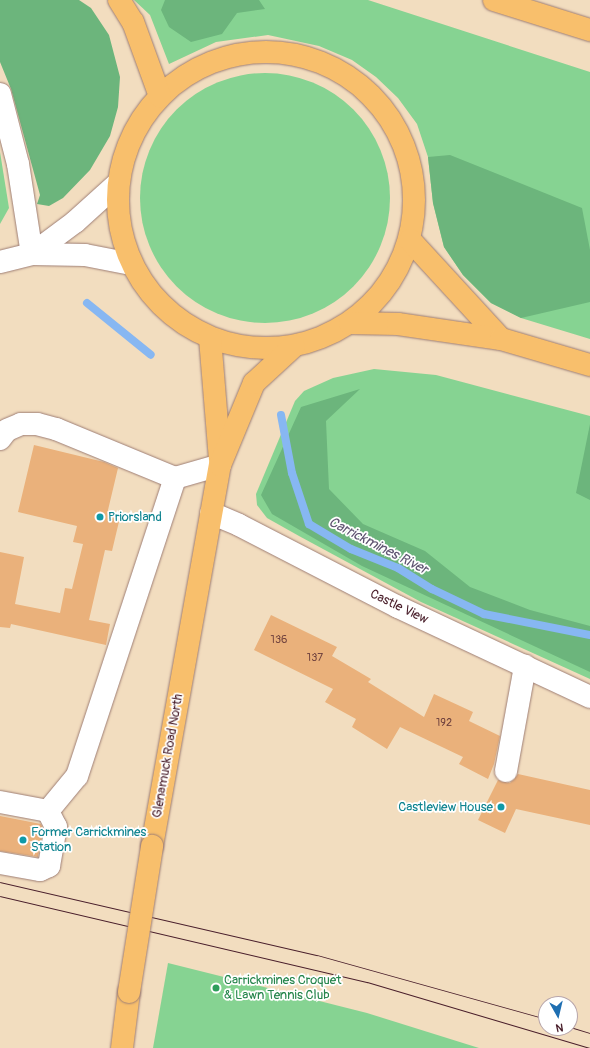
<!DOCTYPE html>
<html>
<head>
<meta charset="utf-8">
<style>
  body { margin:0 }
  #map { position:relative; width:590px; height:1048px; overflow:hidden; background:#f2ddbf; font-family:Pangolin,sans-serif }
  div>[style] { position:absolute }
  .green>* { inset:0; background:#86d392 }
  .round { border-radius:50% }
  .forest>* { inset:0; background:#6cb57c }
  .stream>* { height:8px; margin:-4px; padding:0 4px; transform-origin:4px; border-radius:4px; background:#87b7f2 }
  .building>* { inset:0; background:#eab17b }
  .roads { filter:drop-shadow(0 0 1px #9e7e75) drop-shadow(0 0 1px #9e7e75) }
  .minor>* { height:22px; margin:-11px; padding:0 11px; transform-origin:11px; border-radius:11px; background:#fff }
  .major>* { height:22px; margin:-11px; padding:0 11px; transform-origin:11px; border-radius:11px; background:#f8bf6c }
  .major>.ring { margin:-11px; padding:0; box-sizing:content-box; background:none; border:22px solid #f8bf6c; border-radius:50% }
  .highway>* { height:22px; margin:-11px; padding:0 11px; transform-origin:11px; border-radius:11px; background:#f8bf6c }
  .tram>* { height:1px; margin:-0.5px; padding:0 0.5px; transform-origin:0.5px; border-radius:0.5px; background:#4a1f2b }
  .bridges { filter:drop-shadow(0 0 1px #9e7e75) drop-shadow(0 0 1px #9e7e75) }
  .major-bridge>* { height:22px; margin:-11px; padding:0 11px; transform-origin:11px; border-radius:11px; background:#f8bf6c }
  .dots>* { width:11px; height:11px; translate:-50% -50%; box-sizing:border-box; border:2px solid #fff; border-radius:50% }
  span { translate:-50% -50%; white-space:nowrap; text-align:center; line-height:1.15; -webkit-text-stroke:3.5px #fff; paint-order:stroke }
  .number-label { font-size:11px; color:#72443f }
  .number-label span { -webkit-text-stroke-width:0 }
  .culture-label { font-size:13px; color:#0d838f }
  .left { translate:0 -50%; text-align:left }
  .right { translate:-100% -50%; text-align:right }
  .street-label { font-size:13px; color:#4a1f2b }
  .leisure-label { font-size:13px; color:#27864d }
  .water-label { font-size:14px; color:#5f5471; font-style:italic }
  .north { position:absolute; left:538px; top:996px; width:40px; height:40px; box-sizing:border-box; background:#fff; border:1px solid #b7a5aa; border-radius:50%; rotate:172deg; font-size:11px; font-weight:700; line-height:16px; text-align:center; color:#4a1f2b }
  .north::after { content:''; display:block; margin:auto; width:14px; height:18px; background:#1f6fb2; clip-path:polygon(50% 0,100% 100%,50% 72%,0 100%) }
</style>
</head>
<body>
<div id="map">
  <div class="green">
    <i style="clip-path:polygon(134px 0,368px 0,590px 72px,590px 339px,521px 318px,491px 303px,463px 275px,444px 247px,433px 203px,428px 157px,417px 124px,398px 98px,376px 77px,352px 60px,319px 46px,268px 35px,216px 42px,169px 64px,150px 15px)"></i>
    <i class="round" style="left:140px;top:73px;width:250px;height:250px"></i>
    <i style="clip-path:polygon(0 152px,9px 208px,0 224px)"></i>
    <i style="clip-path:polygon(374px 369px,436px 375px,590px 416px,590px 679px,421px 602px,299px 536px,267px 518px,257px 505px,256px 494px,295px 401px,304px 391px,333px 378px)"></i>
    <i style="clip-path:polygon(168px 963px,367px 1013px,479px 1048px,153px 1048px)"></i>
  </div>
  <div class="forest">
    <i style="clip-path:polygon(0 0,79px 0,91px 8px,109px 35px,120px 77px,118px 107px,110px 136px,90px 170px,63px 198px,49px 206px,37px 204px,40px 195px,11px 89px,0 62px)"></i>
    <i style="clip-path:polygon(165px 0,259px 0,265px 9px,237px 13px,222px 34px,191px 42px,169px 27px,161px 10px)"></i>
    <i style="clip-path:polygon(450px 155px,582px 208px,590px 250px,590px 302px,521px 318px,491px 303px,463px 275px,444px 247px,433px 203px,428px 157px)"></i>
    <i style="clip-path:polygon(360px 389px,326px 421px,329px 489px,363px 524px,425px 551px,470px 587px,530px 610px,590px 626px,590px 672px,362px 566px,272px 514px,261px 495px,301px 407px)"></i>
    <i style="clip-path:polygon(590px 424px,590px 500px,576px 493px)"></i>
  </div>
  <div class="stream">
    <i style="left:87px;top:303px;width:82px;rotate:39.1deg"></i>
    <i style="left:281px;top:415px;width:59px;rotate:79.3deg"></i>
    <i style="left:292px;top:473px;width:54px;rotate:71.6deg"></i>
    <i style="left:309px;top:524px;width:49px;rotate:30.8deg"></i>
    <i style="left:351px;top:549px;width:51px;rotate:22deg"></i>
    <i style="left:398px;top:568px;width:40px;rotate:32deg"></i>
    <i style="left:432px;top:589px;width:58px;rotate:25.7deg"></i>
    <i style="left:484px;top:614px;width:108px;rotate:11.2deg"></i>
  </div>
  <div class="building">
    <i style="clip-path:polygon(34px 445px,104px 462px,118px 468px,108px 510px,121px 513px,112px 551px,105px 550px,89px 620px,110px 624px,106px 645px,11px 624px,10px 628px,0 627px,0 552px,24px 557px,15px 604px,60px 613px,65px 588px,72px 589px,83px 544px,73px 542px,77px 526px,18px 512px)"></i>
    <i style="clip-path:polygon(271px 615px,337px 647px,332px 656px,371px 679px,368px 682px,424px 717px,434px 694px,473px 712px,469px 721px,500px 736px,494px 764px,488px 779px,459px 764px,463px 757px,400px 727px,387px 749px,352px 727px,356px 719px,325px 702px,333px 689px,254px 650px)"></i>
    <i style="clip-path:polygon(518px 774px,590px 790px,590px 825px,516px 809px,505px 833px,478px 820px,498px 780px,510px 783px)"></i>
    <i style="clip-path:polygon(0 816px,41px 824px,43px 829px,38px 857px,0 851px)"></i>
  </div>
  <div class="roads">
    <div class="minor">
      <i style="left:0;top:94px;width:72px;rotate:75.6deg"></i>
      <i style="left:18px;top:164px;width:91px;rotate:81.2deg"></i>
      <i style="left:32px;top:254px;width:54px;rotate:-36.7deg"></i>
      <i style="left:75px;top:222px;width:58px;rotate:-42.2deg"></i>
      <i style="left:0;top:262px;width:33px;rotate:-14deg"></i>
      <i style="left:32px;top:254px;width:53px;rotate:1.1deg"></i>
      <i style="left:85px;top:255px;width:47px;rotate:11.1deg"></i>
      <i style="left:0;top:439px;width:11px;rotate:-52deg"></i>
      <i style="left:7px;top:430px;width:15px;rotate:-23deg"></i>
      <i style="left:21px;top:424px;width:16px"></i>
      <i style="left:37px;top:424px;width:20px;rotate:15deg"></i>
      <i style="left:56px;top:429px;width:129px;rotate:22.4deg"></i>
      <i style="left:211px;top:513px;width:30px;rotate:23deg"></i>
      <i style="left:239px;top:525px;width:179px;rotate:27.3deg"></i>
      <i style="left:398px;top:607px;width:212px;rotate:25.1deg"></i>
      <i style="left:506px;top:771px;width:107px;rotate:-79.7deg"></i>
      <i style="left:0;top:802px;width:49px;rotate:10.6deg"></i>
      <i style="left:48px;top:811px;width:45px;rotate:-50.4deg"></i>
      <i style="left:77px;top:776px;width:314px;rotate:-71.8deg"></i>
      <i style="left:175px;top:478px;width:47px;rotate:-16.1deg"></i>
      <i style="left:0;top:863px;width:41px;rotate:9.9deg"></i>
      <i style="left:40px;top:870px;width:10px;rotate:-24deg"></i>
      <i style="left:49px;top:866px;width:40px;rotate:-80deg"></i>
      <i style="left:56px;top:827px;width:18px;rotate:-117deg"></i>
    </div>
    <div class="major">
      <i class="ring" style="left:118px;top:52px;width:274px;height:274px"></i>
      <i style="left:410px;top:240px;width:134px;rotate:47.4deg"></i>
      <i style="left:350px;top:323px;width:48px;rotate:1.2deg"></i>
      <i style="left:398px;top:324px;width:104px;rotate:8.3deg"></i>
      <i style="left:501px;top:339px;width:93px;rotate:16.3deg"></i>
      <i style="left:210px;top:338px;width:121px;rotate:85.3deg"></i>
      <i style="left:152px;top:846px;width:387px;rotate:-79.9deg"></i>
      <i style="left:220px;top:465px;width:89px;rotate:-67.5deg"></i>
      <i style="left:254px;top:383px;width:54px;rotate:-42.8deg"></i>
      <i style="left:122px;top:1048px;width:56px;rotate:-82.9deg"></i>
    </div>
    <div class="highway">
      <i style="left:119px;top:0;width:26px;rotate:58deg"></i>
      <i style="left:133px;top:22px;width:79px;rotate:70deg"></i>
      <i style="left:494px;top:0;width:101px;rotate:17.4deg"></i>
    </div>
  </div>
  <div class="tram">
    <i style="left:0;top:882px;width:325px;rotate:13deg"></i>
    <i style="left:317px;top:955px;width:238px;rotate:15.6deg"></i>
    <i style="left:0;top:896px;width:377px;rotate:13.2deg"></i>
    <i style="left:367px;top:982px;width:233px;rotate:16.5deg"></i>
    <i style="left:570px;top:1027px;width:21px;rotate:17deg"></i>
  </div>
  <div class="bridges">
    <div class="major-bridge">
      <i style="left:129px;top:992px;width:148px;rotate:-81deg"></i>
    </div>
  </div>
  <div class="dots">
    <i style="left:100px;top:517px;background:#0f9aa8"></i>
    <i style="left:501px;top:807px;background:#0f9aa8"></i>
    <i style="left:23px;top:840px;background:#0f9aa8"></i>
    <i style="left:216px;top:988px;background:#2e9e5b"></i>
  </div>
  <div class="number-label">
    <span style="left:279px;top:640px">136</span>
    <span style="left:315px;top:658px">137</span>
    <span style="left:444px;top:723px">192</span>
  </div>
  <div class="culture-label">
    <span class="left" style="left:108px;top:517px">Priorsland</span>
    <span class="right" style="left:493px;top:807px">Castleview House</span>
    <span class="left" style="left:31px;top:840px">Former Carrickmines<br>Station</span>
  </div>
  <div class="street-label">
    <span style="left:399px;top:607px;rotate:26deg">Castle View</span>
    <span style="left:168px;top:756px;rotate:-80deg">Glenamuck Road North</span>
  </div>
  <div class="leisure-label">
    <span class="left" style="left:224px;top:988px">Carrickmines Croquet<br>&amp; Lawn Tennis Club</span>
  </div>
  <div class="water-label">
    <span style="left:378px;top:546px;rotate:27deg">Carrickmines River</span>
  </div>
  <div class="north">N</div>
</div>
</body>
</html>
